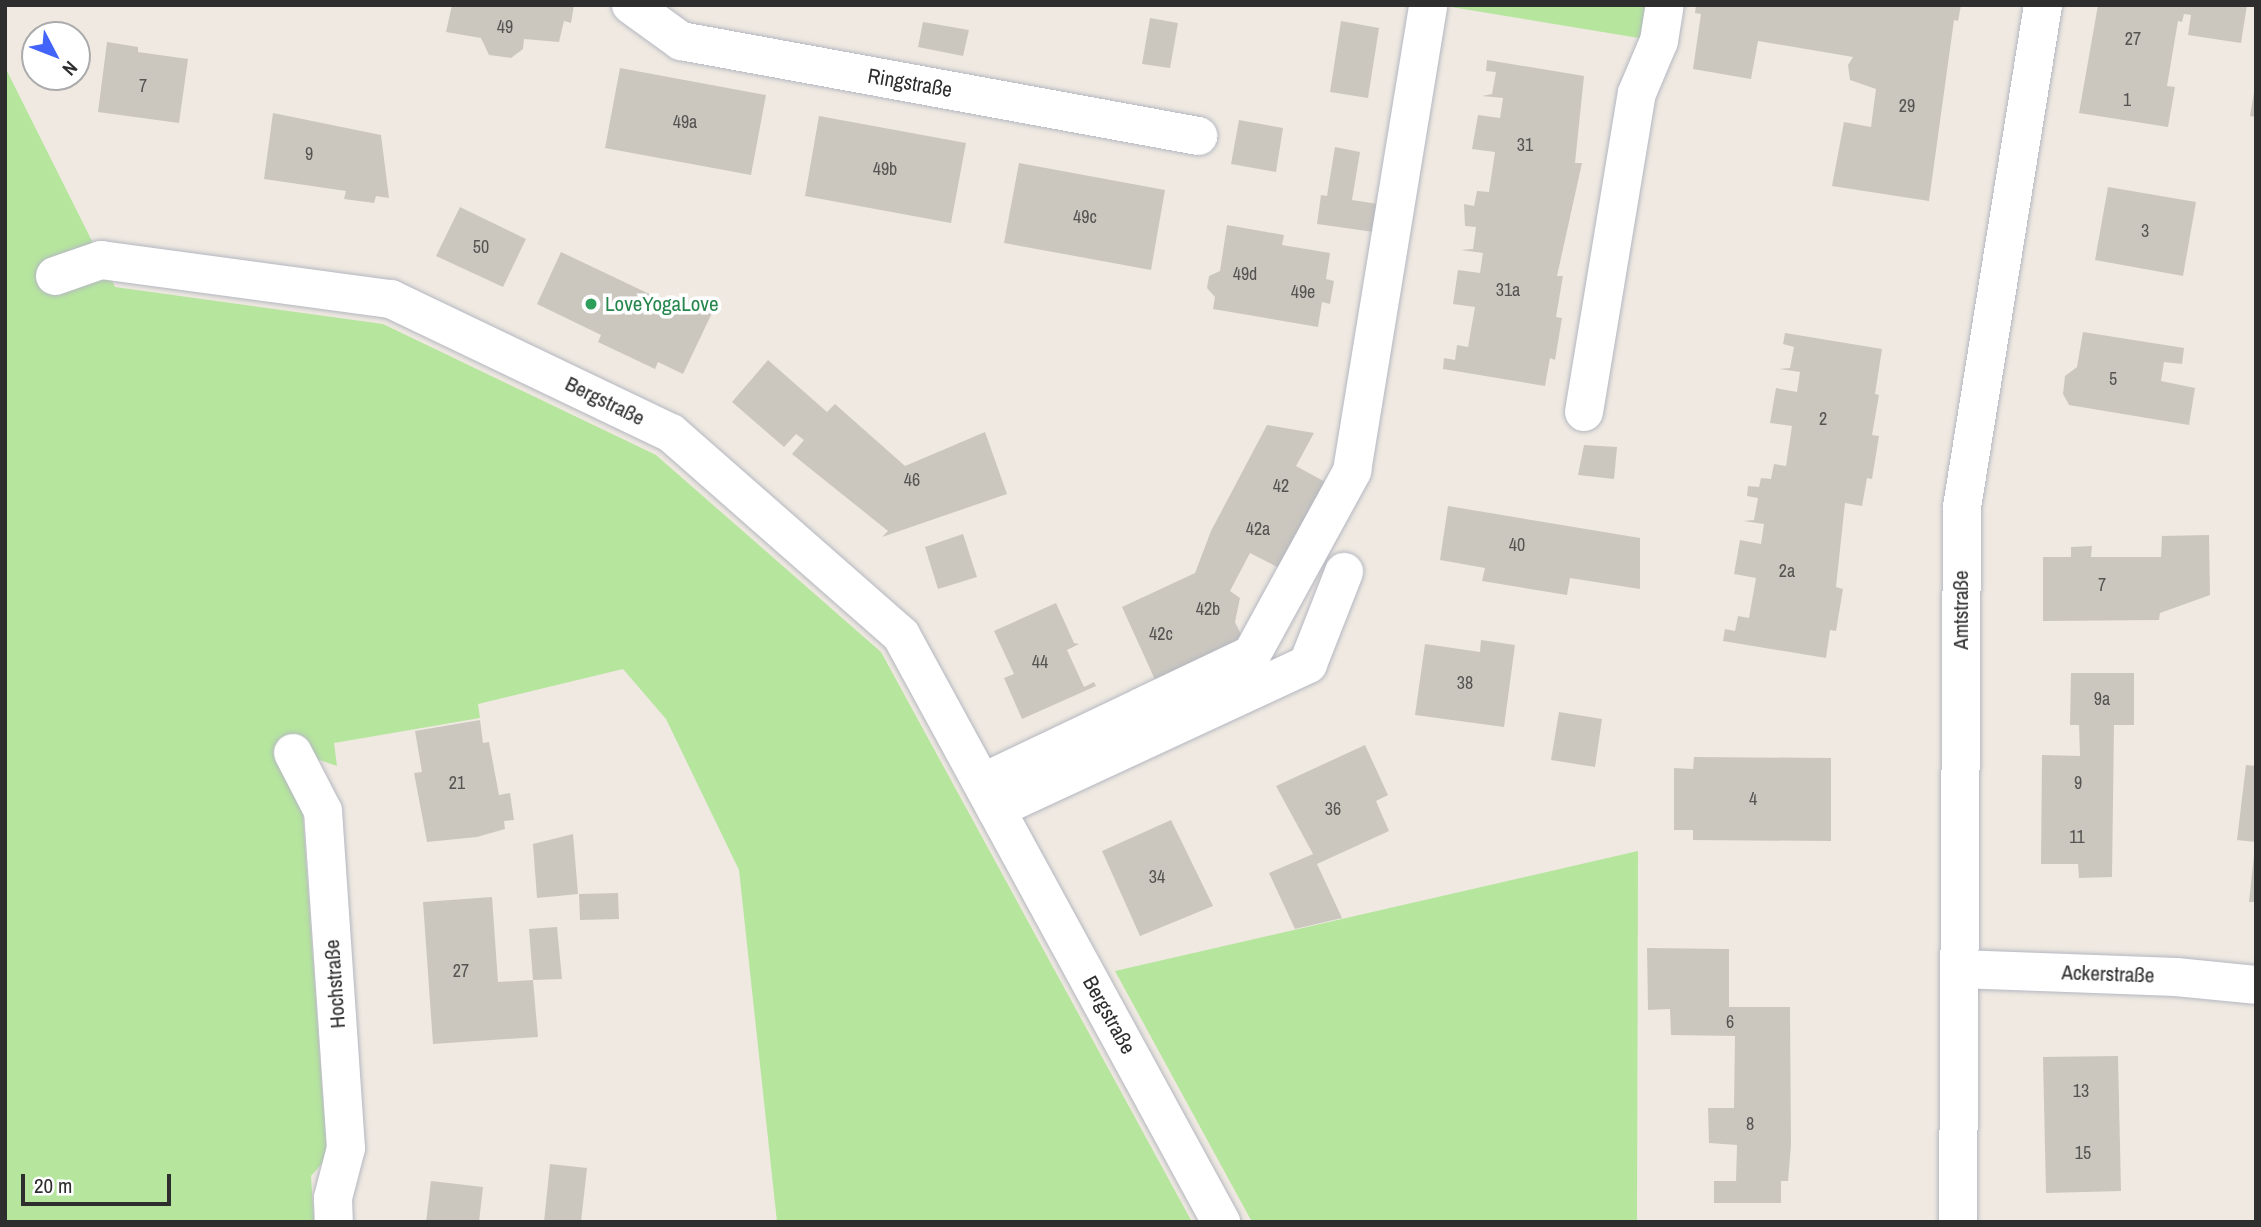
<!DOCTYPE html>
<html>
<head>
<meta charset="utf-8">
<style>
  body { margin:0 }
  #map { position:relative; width:2261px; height:1227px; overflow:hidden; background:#efe9e1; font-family:"Archivo Narrow",sans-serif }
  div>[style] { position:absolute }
  .green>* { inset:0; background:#b6e59e }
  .building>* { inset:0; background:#cbc7bf }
  .roads { filter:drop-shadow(0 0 2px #b4b7c1) drop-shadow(0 0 2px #b4b7c1) }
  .minor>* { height:38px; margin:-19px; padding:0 19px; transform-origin:19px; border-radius:19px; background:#fff }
  .dots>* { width:19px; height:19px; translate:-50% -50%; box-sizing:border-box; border:4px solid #fff; border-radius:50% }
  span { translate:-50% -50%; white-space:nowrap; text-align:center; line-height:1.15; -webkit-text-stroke:7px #fff; paint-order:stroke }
  .number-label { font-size:18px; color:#555452 }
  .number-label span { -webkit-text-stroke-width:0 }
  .street-label { font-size:21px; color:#2e2e2e }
  .leisure-label { font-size:21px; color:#27864d }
  .left { translate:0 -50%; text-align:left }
  .frame { position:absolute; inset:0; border:7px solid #2e2e2e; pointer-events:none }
  .north { position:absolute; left:21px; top:21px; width:70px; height:70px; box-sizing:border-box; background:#fff; border:2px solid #ababab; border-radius:50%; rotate:132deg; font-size:19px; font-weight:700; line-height:28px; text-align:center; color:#2e2e2e }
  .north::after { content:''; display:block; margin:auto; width:24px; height:32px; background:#4264fb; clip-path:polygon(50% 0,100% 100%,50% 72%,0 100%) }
  .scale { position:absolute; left:21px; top:1174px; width:150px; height:32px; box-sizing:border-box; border:4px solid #2e2e2e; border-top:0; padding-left:9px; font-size:21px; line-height:24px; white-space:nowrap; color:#2e2e2e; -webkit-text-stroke:5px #fff; paint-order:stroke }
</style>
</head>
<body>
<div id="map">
  <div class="green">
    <i style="clip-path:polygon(1439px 5px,1650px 5px,1645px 39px)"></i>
    <i style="clip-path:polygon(5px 67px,115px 287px,383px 324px,656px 455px,881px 652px,1192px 1222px,777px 1222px,739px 870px,666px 719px,623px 669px,478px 704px,480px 718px,334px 743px,337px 766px,308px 756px,303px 816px,327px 1158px,311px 1176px,314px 1222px,5px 1222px)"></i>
    <i style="clip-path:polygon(1638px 851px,1637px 1222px,1252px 1222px,1115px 971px)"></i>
  </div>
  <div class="building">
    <i style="clip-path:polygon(452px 5px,574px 5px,571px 23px,564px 21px,559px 42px,524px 39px,523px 49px,511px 58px,489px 55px,481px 38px,446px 32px)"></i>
    <i style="clip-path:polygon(1696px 5px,1961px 5px,1958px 21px,1954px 20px,1929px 201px,1832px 186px,1844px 122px,1871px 127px,1876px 89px,1850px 80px,1848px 65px,1853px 57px,1758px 41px,1751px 79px,1693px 69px,1701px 14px,1695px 13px)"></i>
    <i style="clip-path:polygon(2098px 5px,2247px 5px,2241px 43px,2188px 35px,2191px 15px,2184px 14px,2182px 22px,2178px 21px,2167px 86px,2175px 87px,2168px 127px,2079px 113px)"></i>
    <i style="clip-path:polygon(1150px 18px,1178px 23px,1170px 68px,1142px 64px)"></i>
    <i style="clip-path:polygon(1341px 21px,1379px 28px,1368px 98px,1330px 92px)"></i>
    <i style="clip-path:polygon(923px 22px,969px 30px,963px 56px,918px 47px)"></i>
    <i style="clip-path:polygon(107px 42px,138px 47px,138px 52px,188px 59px,179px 123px,98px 112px)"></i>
    <i style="clip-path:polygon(1487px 60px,1584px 76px,1575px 163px,1582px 163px,1557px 276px,1563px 276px,1556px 317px,1562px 318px,1555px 360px,1550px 358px,1545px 386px,1443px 369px,1444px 358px,1455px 360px,1457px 345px,1468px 347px,1475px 307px,1453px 304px,1458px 270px,1480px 273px,1483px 253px,1461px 250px,1473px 249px,1476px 227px,1465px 226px,1464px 204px,1474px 206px,1477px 191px,1489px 192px,1495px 152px,1472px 149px,1478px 115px,1500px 118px,1503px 98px,1482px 96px,1492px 94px,1496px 72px,1486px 71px)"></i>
    <i style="clip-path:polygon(620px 68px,766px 95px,751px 175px,605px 148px)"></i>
    <i style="clip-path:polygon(2254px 92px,2256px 92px,2256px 117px,2250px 116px)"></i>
    <i style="clip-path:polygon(273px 113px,381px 135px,389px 198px,376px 196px,374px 203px,344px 199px,346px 191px,264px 179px)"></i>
    <i style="clip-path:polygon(819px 116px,966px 143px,951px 223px,805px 196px)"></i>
    <i style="clip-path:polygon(1239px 120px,1283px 128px,1276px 172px,1231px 164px)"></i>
    <i style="clip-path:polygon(1335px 147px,1360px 152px,1352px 200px,1378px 204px,1374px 232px,1317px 224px,1321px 195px,1327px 196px)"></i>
    <i style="clip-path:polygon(1019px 163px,1165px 190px,1151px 270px,1004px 243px)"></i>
    <i style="clip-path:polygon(2108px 187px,2196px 202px,2183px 276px,2095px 260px)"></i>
    <i style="clip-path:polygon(460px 207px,526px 239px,503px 287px,436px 256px)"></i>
    <i style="clip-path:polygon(1227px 225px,1284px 235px,1282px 245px,1330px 253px,1326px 279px,1334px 281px,1330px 304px,1322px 302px,1318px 327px,1213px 309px,1215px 297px,1207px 288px,1209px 276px,1220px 271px)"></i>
    <i style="clip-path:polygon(561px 252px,679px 308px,684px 299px,712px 313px,683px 374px,658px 362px,655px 369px,598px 342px,601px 335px,537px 304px)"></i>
    <i style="clip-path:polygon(2083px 332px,2184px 348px,2182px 364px,2164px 362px,2161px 381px,2195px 388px,2189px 425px,2069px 405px,2063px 394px,2065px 376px,2077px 367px)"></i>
    <i style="clip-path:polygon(1785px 333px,1882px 349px,1875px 394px,1879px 395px,1872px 435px,1879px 436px,1872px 479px,1867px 478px,1862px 506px,1845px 503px,1836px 587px,1843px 589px,1836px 631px,1830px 630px,1826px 658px,1723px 641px,1725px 629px,1735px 631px,1738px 616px,1749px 618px,1756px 578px,1734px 574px,1740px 540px,1761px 544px,1764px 524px,1743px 521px,1754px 520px,1758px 498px,1747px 496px,1748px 486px,1759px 487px,1761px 478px,1771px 479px,1774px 464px,1786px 466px,1792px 426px,1770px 423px,1776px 388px,1797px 392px,1800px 372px,1779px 369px,1790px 368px,1794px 347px,1783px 344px)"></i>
    <i style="clip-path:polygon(768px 360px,827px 412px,835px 404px,905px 466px,985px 432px,1007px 494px,882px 537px,888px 531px,792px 454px,804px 440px,796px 434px,784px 447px,732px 402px)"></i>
    <i style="clip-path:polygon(1267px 425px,1314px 433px,1296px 466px,1329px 484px,1283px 570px,1250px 553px,1230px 591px,1240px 598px,1235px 622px,1244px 641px,1156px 682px,1122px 607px,1195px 573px,1211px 531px)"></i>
    <i style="clip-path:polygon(1584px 445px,1617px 447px,1614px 479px,1578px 475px)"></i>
    <i style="clip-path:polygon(1448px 506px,1640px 538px,1640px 589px,1570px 578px,1567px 595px,1482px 581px,1485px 568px,1440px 560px)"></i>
    <i style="clip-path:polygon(963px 534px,977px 577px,938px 589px,925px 547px)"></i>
    <i style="clip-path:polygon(2209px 535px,2210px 595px,2160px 613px,2159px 620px,2043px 621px,2043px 557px,2071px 557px,2071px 547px,2092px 546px,2091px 557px,2161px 557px,2162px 536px)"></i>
    <i style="clip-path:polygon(1056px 603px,1074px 643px,1079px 644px,1067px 650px,1084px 687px,1094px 682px,1096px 686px,1022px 719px,1004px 678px,1014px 674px,994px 631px)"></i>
    <i style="clip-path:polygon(1481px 640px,1515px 645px,1504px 727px,1415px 715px,1425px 644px,1480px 652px)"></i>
    <i style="clip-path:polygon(2071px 673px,2134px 673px,2134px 725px,2114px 725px,2112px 877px,2079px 878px,2078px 864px,2041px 864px,2042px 755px,2080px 756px,2079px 725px,2070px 725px)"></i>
    <i style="clip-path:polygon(1559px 712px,1602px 719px,1595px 767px,1551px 760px)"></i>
    <i style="clip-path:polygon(480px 720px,483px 743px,489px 742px,499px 795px,510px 793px,514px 820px,504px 821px,505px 829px,477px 837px,427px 842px,414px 773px,422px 772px,415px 731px)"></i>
    <i style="clip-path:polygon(1365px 745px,1388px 795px,1376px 801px,1389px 831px,1317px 864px,1342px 918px,1295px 929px,1269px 873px,1313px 854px,1276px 786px)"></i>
    <i style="clip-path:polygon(1694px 757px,1831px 758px,1831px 841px,1693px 840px,1693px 830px,1674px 830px,1674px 768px,1693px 769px)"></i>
    <i style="clip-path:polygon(2246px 765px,2256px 766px,2256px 842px,2237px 840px)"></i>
    <i style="clip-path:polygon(1171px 820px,1213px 906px,1140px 936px,1102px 851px)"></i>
    <i style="clip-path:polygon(573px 834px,578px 894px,537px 898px,533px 844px)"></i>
    <i style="clip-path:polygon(2254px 855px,2256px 855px,2256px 902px,2249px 902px)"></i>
    <i style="clip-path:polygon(618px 893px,619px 919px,580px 920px,579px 894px)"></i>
    <i style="clip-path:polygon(492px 897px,498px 982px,533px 980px,538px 1037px,433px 1044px,423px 902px)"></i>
    <i style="clip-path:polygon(557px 927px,562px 979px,533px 980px,529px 929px)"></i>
    <i style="clip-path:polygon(1647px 948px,1729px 949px,1729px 1007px,1790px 1007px,1791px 1145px,1788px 1181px,1781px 1181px,1781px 1203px,1714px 1203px,1714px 1181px,1736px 1181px,1737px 1145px,1709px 1143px,1708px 1108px,1734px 1108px,1735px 1036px,1671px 1035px,1670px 1009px,1648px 1010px)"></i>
    <i style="clip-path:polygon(2118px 1056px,2121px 1191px,2046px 1193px,2043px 1057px)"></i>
    <i style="clip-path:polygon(550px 1164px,587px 1168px,581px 1222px,544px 1222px)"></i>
    <i style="clip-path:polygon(431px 1181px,483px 1187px,479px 1222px,426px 1222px)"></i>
  </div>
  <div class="roads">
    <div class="minor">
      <i style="left:631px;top:5px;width:62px;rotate:35.8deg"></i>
      <i style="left:681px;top:41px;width:526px;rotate:10.41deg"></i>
      <i style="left:55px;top:276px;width:49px;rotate:-19.2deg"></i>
      <i style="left:101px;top:260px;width:293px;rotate:7.7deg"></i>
      <i style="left:391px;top:299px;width:310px;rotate:25.6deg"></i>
      <i style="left:671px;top:433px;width:306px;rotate:41.3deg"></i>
      <i style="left:901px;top:635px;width:669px;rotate:61.4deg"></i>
      <i style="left:1584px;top:412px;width:323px;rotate:-80.6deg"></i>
      <i style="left:1637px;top:93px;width:56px;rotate:-67.1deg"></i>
      <i style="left:1659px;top:41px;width:36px;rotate:-81deg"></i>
      <i style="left:293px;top:753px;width:65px;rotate:62.7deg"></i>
      <i style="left:323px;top:811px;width:338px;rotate:86.1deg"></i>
      <i style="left:346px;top:1148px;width:52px;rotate:104.6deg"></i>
      <i style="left:333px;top:1198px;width:24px;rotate:88deg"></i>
      <i style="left:982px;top:783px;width:299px;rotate:-25.5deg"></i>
      <i style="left:1252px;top:654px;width:209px;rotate:-61.3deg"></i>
      <i style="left:1352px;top:471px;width:472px;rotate:-80.7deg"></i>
      <i style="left:996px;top:809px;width:344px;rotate:-24.9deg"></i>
      <i style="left:1308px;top:664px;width:99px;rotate:-68.6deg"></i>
      <i style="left:1959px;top:969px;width:217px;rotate:2.1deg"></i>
      <i style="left:2176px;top:977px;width:80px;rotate:5.7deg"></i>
      <i style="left:1958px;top:1222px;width:715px;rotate:-89.68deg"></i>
      <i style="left:1962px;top:507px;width:508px;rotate:-80.83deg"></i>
    </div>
  </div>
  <div class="dots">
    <i style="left:591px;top:304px;background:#2e9e5b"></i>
  </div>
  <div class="number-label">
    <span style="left:505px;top:27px">49</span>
    <span style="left:2133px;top:39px">27</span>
    <span style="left:143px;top:86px">7</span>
    <span style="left:2127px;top:100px">1</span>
    <span style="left:1907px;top:106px">29</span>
    <span style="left:685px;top:122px">49a</span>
    <span style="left:1525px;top:145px">31</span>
    <span style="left:309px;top:154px">9</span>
    <span style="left:885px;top:169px">49b</span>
    <span style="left:1085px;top:217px">49c</span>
    <span style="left:2145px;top:231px">3</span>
    <span style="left:481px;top:247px">50</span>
    <span style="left:1245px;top:274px">49d</span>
    <span style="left:1508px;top:290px">31a</span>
    <span style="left:1303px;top:292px">49e</span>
    <span style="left:2113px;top:379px">5</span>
    <span style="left:1823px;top:419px">2</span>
    <span style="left:912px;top:480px">46</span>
    <span style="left:1281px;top:486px">42</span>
    <span style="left:1258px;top:529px">42a</span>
    <span style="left:1517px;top:545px">40</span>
    <span style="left:1787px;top:571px">2a</span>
    <span style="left:2102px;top:585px">7</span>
    <span style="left:1208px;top:609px">42b</span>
    <span style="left:1161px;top:634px">42c</span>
    <span style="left:1040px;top:662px">44</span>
    <span style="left:1465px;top:683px">38</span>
    <span style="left:2102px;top:699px">9a</span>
    <span style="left:457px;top:783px">21</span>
    <span style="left:2078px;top:783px">9</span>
    <span style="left:1753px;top:799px">4</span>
    <span style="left:1333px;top:809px">36</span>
    <span style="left:2077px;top:837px">11</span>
    <span style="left:1157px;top:877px">34</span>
    <span style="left:461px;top:971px">27</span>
    <span style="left:1730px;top:1022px">6</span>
    <span style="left:2081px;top:1091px">13</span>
    <span style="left:1750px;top:1124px">8</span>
    <span style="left:2083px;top:1153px">15</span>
  </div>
  <div class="street-label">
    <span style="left:910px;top:83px;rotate:10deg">Ringstraße</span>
    <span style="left:605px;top:401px;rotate:26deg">Bergstraße</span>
    <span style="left:1961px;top:610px;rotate:-90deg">Amtstraße</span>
    <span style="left:2108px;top:974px;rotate:2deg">Ackerstraße</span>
    <span style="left:335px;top:984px;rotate:-94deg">Hochstraße</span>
    <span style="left:1109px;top:1015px;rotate:61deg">Bergstraße</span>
  </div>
  <div class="leisure-label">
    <span class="left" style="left:605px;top:304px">LoveYogaLove</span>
  </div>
  <div class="frame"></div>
  <div class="north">N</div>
  <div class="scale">20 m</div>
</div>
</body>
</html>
